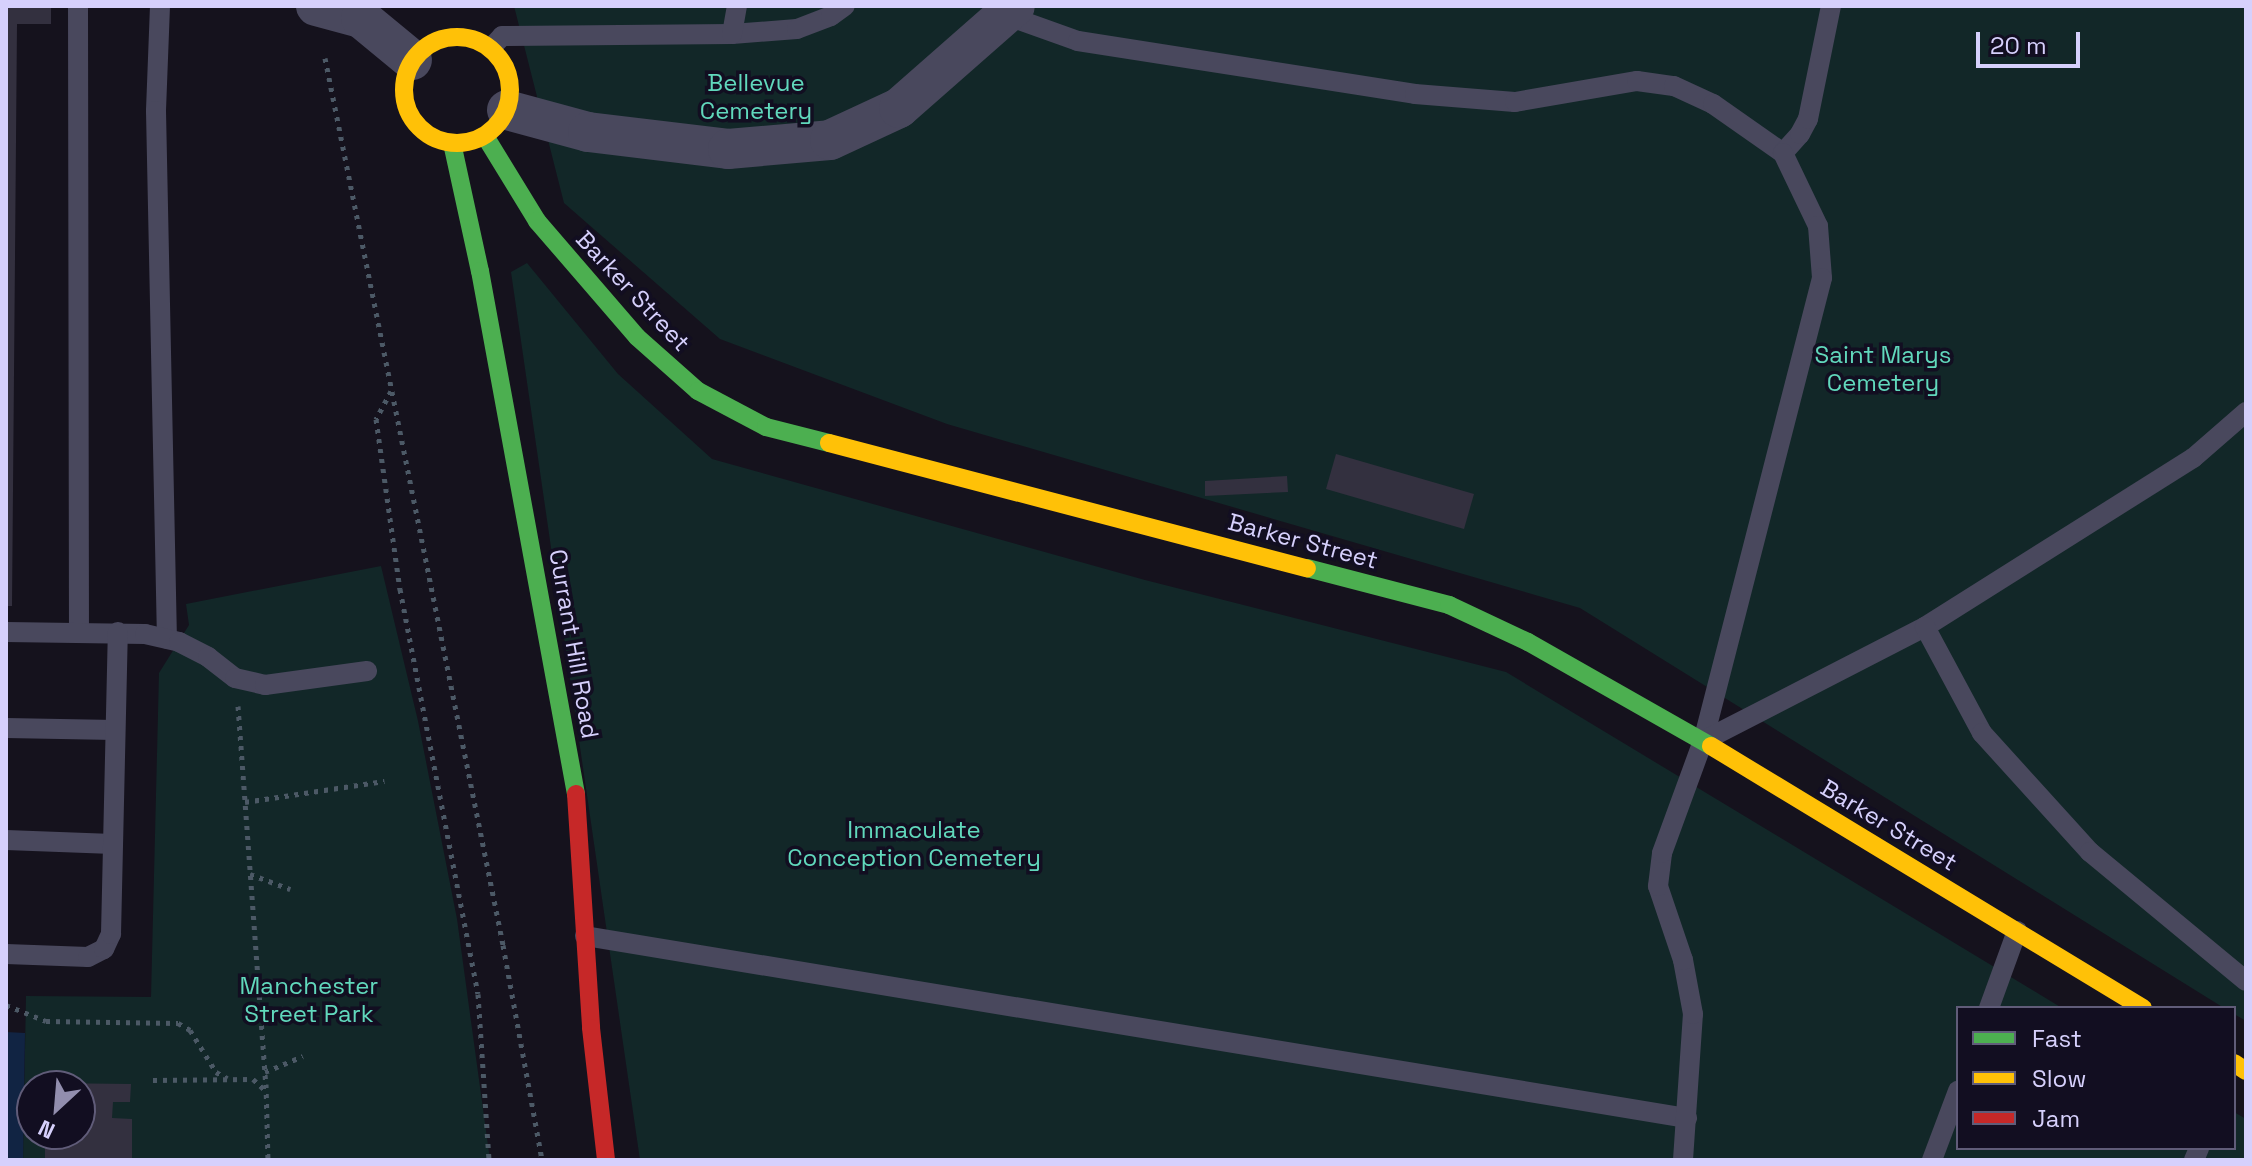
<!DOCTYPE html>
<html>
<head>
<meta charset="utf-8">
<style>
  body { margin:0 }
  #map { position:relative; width:2252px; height:1166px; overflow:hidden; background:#15121d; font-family:"Space Grotesk",sans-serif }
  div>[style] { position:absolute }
  .green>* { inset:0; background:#122728 }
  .water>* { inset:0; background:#112443 }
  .building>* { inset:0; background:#33303f }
  .path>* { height:5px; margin-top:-2.5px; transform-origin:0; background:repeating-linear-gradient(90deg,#4c5966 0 4px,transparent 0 10px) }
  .lane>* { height:20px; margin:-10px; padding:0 10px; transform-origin:10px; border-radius:10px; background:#49485d }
  .street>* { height:40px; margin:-20px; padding:0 20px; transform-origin:20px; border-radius:20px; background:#49485d }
  .fast>* { height:18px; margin:-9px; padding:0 9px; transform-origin:9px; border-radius:9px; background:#4caf50 }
  .slow>* { height:18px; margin:-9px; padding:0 9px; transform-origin:9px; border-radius:9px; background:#ffc107 }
  .slow>.ring { margin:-9px; padding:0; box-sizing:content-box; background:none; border:18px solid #ffc107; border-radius:50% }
  .jam>* { height:18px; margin:-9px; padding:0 9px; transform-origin:9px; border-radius:9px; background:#c62828 }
  span { translate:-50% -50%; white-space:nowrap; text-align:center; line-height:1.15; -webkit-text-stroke:7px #120e21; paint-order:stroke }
  .park-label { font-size:24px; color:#61d8bc }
  .street-label { font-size:24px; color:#d6d0fc }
  .frame { position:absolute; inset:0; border:8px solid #d6d0fc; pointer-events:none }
  .legend { position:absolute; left:1956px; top:1006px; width:280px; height:144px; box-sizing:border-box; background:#120e21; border:2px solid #605c79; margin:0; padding:10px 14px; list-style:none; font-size:24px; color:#d6d0fc }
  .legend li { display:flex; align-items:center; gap:16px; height:40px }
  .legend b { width:40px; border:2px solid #605c79 }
  .north { position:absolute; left:16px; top:1070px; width:80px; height:80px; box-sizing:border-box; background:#120e21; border:2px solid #605c79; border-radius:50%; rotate:206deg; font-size:22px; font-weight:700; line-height:32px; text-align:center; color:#d6d0fc }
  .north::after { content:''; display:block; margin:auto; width:28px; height:36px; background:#928eae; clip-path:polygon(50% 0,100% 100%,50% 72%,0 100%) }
  .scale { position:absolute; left:1976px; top:32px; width:104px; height:36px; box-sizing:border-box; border:4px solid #d6d0fc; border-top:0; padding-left:10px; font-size:24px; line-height:28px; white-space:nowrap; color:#d6d0fc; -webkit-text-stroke:6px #120e21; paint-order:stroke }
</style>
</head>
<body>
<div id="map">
  <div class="green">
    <i style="clip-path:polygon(514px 6px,2246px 6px,2246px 1021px,2234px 1014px,2234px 1008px,2224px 1008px,1580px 608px,947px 424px,720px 339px,564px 203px)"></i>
    <i style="clip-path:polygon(527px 263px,618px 374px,712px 459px,1145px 580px,1506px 672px,2062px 1008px,1958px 1008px,1958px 1148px,2234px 1148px,2234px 1112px,2246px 1119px,2246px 1160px,640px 1160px,511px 272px)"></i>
    <i style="clip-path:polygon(evenodd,381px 566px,418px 721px,457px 919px,490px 1160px,23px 1160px,26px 996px,151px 997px,159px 673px,189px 625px,186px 604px,381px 566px,32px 1086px,80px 1086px,80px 1134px,32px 1134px,32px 1086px)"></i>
  </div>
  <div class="water">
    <i style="clip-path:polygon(6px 1032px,25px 1033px,23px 1160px,6px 1160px)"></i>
  </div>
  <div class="building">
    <i style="clip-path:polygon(6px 6px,51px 6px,51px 24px,17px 24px,12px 606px,6px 606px)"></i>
    <i style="clip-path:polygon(1336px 454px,1474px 494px,1464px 529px,1326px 489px)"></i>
    <i style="clip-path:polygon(1287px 476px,1288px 492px,1205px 496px,1205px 481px)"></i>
    <i style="clip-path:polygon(46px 1083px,131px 1084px,130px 1102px,113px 1102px,112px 1118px,132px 1119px,132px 1160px,45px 1160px,45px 1134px,80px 1134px,80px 1086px,46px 1086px)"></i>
  </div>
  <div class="path">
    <i style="left:325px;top:58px;width:905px;rotate:78.65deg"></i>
    <i style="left:503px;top:945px;width:219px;rotate:79.7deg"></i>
    <i style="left:391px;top:391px;width:32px;rotate:118deg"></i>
    <i style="left:376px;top:419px;width:172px;rotate:82deg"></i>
    <i style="left:400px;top:589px;width:412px;rotate:79.1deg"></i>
    <i style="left:478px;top:994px;width:166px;rotate:86.2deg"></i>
    <i style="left:238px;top:706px;width:379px;rotate:85.8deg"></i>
    <i style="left:266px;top:1084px;width:76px;rotate:88.5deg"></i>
    <i style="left:245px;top:802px;width:141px;rotate:-8.6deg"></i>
    <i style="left:250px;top:874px;width:43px;rotate:20.6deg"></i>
    <i style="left:6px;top:1005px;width:43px;rotate:21.8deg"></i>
    <i style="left:46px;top:1021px;width:132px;rotate:0.9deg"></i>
    <i style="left:178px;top:1023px;width:14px;rotate:30deg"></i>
    <i style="left:190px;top:1030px;width:49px;rotate:58.2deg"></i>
    <i style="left:216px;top:1072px;width:13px;rotate:29deg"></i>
    <i style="left:265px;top:1072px;width:41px;rotate:-22.8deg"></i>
    <i style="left:153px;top:1080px;width:100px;rotate:-0.6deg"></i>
    <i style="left:253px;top:1079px;width:16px;rotate:43deg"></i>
  </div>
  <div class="lane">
    <i style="left:78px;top:6px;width:625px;rotate:89.91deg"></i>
    <i style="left:160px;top:6px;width:105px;rotate:92.2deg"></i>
    <i style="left:156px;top:111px;width:528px;rotate:88.81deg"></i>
    <i style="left:1005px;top:15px;width:77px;rotate:19.6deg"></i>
    <i style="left:1078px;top:41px;width:341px;rotate:8.9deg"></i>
    <i style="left:1415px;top:94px;width:100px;rotate:4.6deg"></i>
    <i style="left:1515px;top:102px;width:124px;rotate:-9.8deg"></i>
    <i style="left:1637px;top:81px;width:37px;rotate:8deg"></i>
    <i style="left:1674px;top:86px;width:43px;rotate:24.8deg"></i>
    <i style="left:1713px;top:104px;width:85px;rotate:35deg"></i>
    <i style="left:1783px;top:153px;width:25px;rotate:-48deg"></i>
    <i style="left:1800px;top:134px;width:17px;rotate:-62deg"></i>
    <i style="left:1808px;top:119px;width:115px;rotate:-78.5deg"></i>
    <i style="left:732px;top:34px;width:65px;rotate:-4.4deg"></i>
    <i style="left:797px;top:29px;width:36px;rotate:-21deg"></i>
    <i style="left:831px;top:16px;width:17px;rotate:-36deg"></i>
    <i style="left:491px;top:48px;width:16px;rotate:-47deg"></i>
    <i style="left:502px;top:36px;width:230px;rotate:-0.5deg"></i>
    <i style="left:732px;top:34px;width:28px;rotate:-80deg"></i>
    <i style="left:1783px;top:153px;width:81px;rotate:64.4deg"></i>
    <i style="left:1818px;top:226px;width:52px;rotate:85.6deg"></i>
    <i style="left:1822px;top:278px;width:478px;rotate:104.4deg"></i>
    <i style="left:1703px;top:741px;width:250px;rotate:-27.2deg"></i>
    <i style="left:2246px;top:412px;width:70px;rotate:139deg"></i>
    <i style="left:2193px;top:458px;width:317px;rotate:147.8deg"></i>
    <i style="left:1925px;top:627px;width:120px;rotate:61.7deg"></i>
    <i style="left:1982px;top:733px;width:161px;rotate:47.8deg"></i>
    <i style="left:2090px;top:852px;width:202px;rotate:39.6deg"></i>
    <i style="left:6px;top:632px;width:139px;rotate:0.8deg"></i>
    <i style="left:145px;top:634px;width:35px;rotate:13deg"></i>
    <i style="left:179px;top:642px;width:33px;rotate:27deg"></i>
    <i style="left:208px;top:657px;width:34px;rotate:38deg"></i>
    <i style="left:235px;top:678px;width:31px;rotate:13deg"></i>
    <i style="left:265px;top:685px;width:103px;rotate:-7.8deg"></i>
    <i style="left:6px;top:728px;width:109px;rotate:1.1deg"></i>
    <i style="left:6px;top:840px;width:107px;rotate:2.1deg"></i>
    <i style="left:585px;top:936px;width:1117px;rotate:9.38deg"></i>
    <i style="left:6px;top:954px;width:82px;rotate:2.1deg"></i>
    <i style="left:88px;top:957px;width:18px;rotate:-27deg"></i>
    <i style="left:104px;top:949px;width:17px;rotate:-65deg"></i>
    <i style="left:111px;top:934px;width:302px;rotate:-88.7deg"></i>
    <i style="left:1989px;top:1008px;width:82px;rotate:-70deg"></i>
    <i style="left:1683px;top:1160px;width:146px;rotate:-86.1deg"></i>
    <i style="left:1693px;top:1014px;width:55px;rotate:-100.5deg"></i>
    <i style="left:1683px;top:960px;width:78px;rotate:-108.7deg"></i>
    <i style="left:1658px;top:886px;width:33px;rotate:-83deg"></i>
    <i style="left:1662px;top:853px;width:119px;rotate:-69.9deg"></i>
    <i style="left:1932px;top:1160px;width:74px;rotate:-69.4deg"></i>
    <i style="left:2194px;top:1160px;width:13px;rotate:-67deg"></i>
  </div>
  <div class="street">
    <i style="left:316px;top:6px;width:47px;rotate:14.9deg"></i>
    <i style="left:361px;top:18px;width:66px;rotate:39.5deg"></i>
    <i style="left:507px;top:110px;width:84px;rotate:15.2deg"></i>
    <i style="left:588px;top:132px;width:141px;rotate:6.9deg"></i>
    <i style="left:728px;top:149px;width:102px;rotate:-5deg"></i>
    <i style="left:830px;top:140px;width:76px;rotate:-24.9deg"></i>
    <i style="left:899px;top:108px;width:154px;rotate:-41.3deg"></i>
  </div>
  <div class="fast">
    <i style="left:485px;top:136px;width:100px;rotate:58.5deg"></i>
    <i style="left:537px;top:221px;width:153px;rotate:49.2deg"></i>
    <i style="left:637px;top:337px;width:81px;rotate:41.5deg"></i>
    <i style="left:698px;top:391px;width:77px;rotate:27.9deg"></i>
    <i style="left:766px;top:427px;width:65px;rotate:14.3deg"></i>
    <i style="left:452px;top:143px;width:131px;rotate:77.7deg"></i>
    <i style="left:480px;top:271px;width:532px;rotate:79.6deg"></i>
    <i style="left:1307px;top:568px;width:147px;rotate:14.6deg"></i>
    <i style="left:1449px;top:605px;width:87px;rotate:25.1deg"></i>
    <i style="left:1528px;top:642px;width:210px;rotate:29.6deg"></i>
  </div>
  <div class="slow">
    <i class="ring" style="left:404px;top:37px;width:88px;height:88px"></i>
    <i style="left:829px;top:443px;width:494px;rotate:14.7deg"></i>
    <i style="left:1711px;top:746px;width:505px;rotate:31.24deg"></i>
    <i style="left:2234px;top:1063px;width:14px;rotate:34deg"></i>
  </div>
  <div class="jam">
    <i style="left:576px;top:794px;width:234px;rotate:86.3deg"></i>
    <i style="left:591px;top:1028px;width:133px;rotate:83.5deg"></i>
  </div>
  <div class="park-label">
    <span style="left:756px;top:97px">Bellevue<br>Cemetery</span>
    <span style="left:1883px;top:369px">Saint Marys<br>Cemetery</span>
    <span style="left:914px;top:844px">Immaculate<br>Conception Cemetery</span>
    <span style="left:309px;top:1000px">Manchester<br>Street Park</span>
  </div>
  <div class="street-label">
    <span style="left:633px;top:291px;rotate:47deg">Barker Street</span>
    <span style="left:1303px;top:541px;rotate:15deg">Barker Street</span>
    <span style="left:574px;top:644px;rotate:80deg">Currant Hill Road</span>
    <span style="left:1889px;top:825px;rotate:31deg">Barker Street</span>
  </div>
  <div class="frame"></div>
  <ul class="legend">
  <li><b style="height:10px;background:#4caf50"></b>Fast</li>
  <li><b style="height:10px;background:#ffc107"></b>Slow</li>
  <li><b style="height:10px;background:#c62828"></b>Jam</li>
  </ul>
  <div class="north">N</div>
  <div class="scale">20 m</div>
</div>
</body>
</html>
